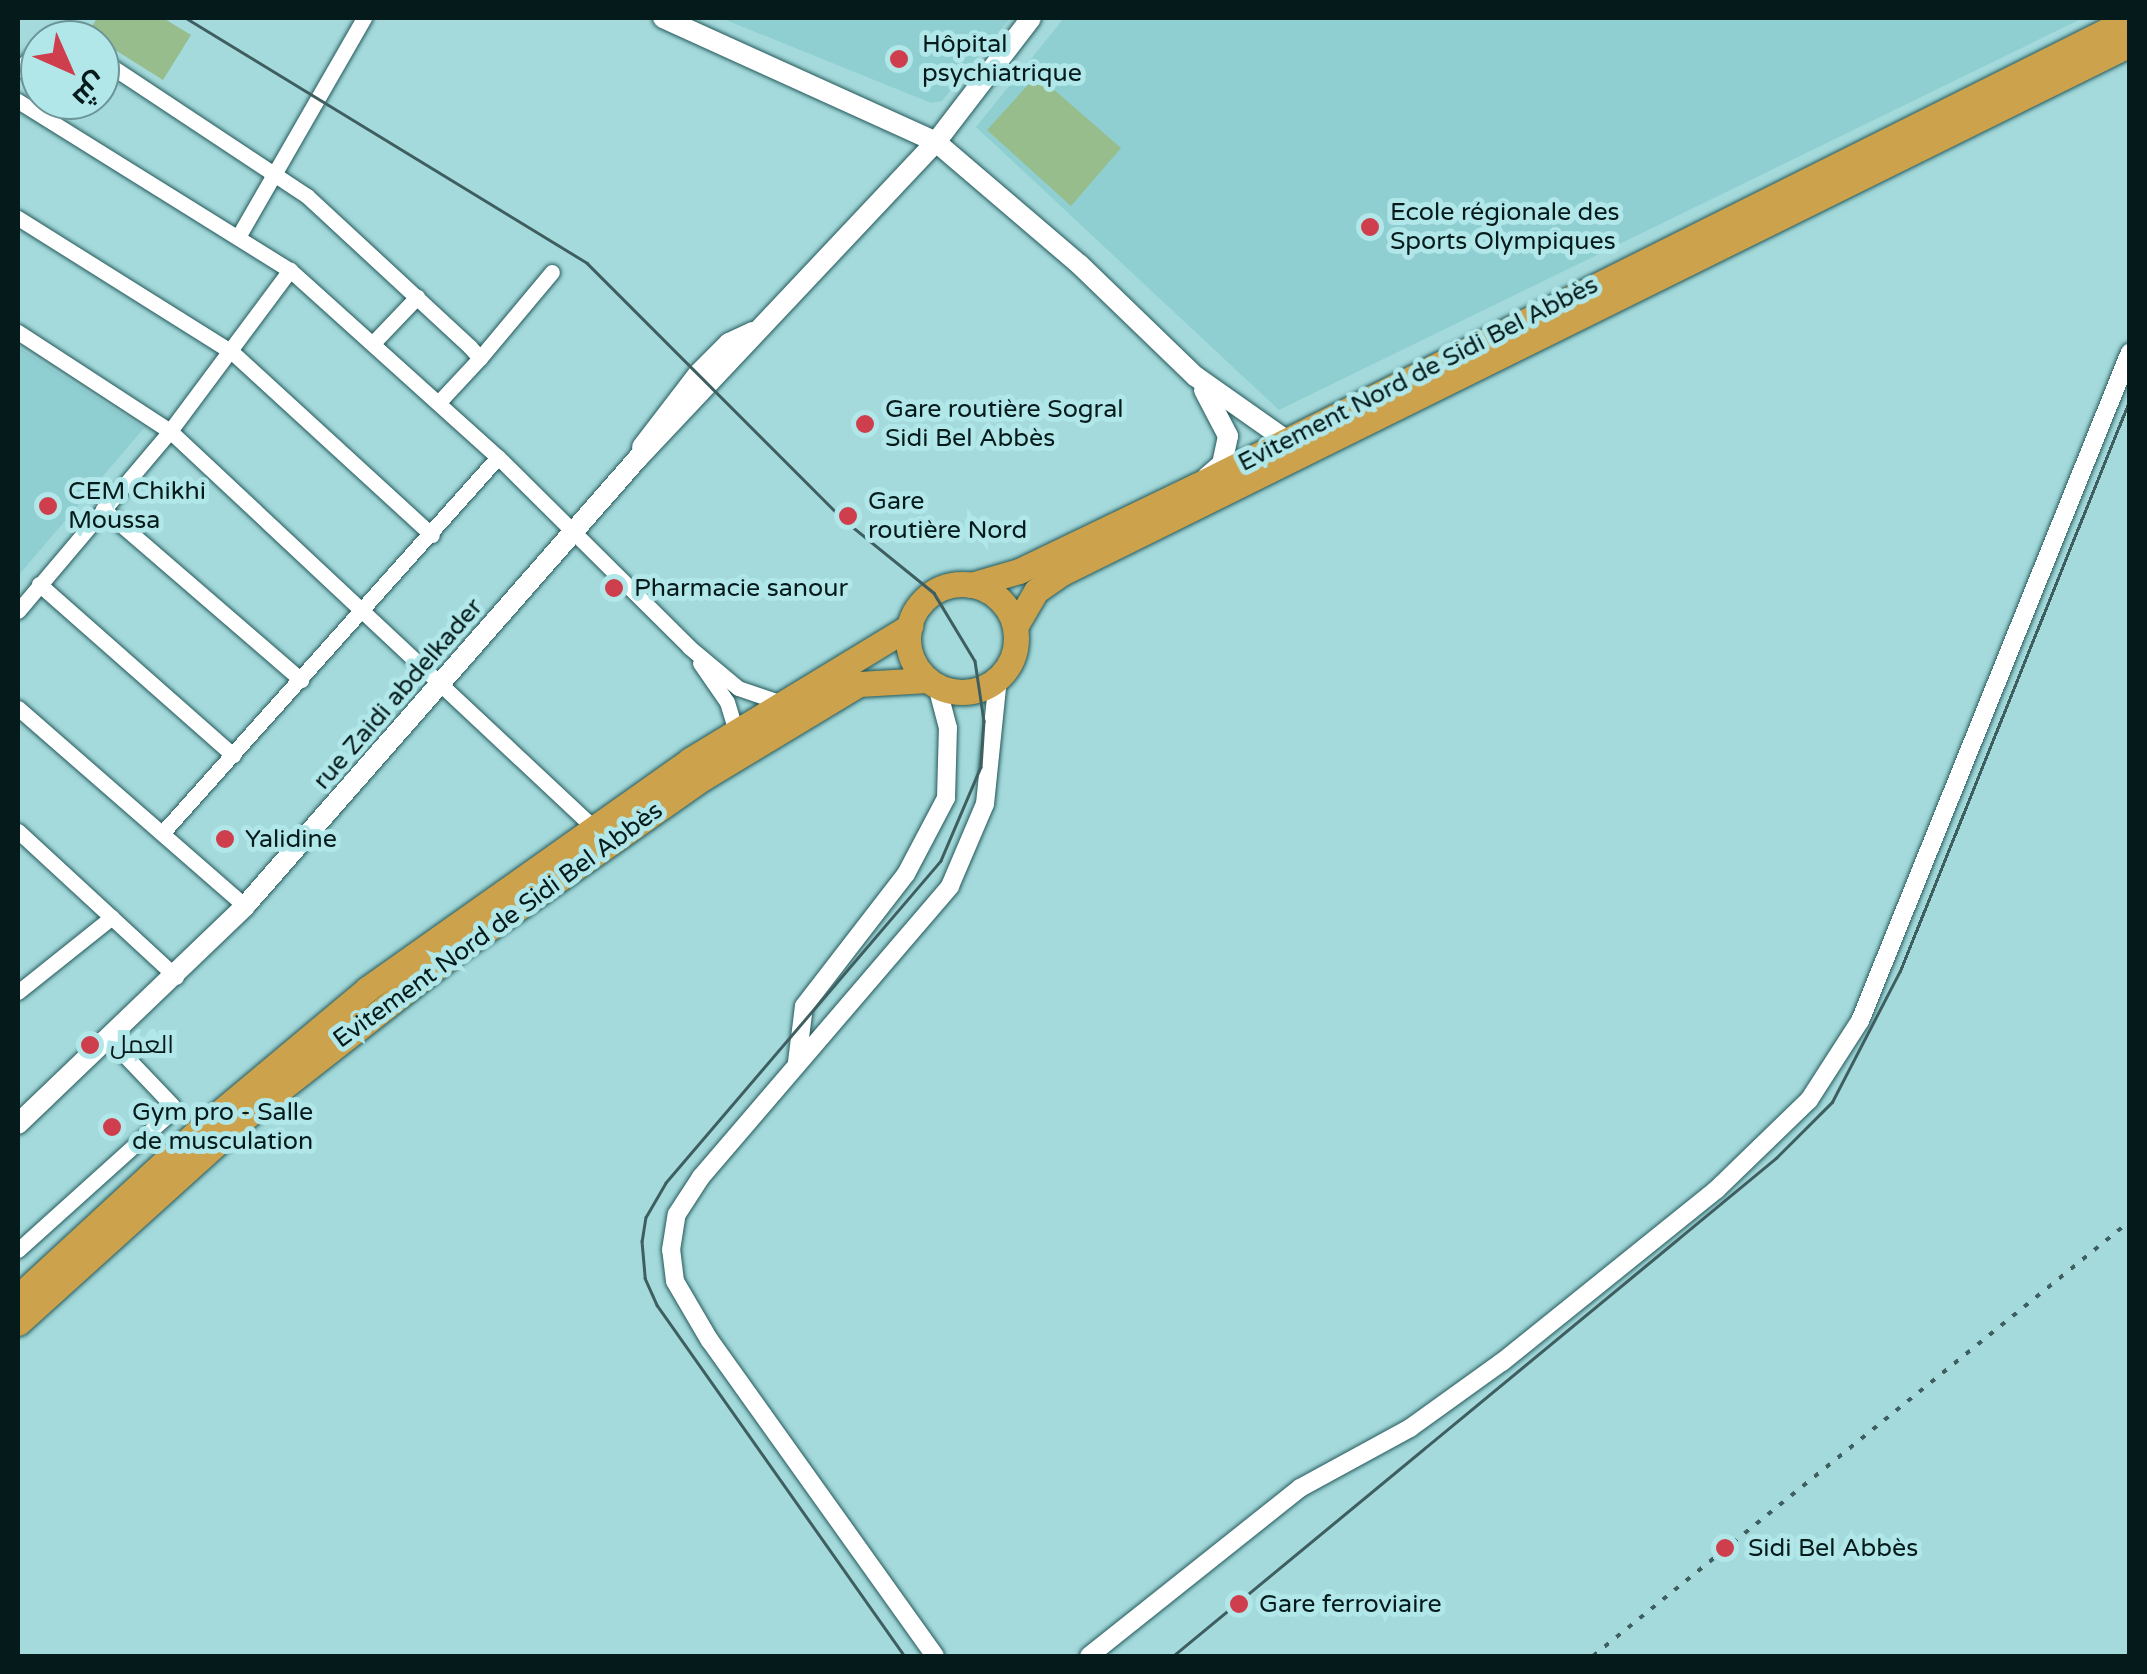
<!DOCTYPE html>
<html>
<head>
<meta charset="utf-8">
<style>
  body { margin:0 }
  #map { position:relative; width:2147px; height:1674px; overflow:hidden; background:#a4dadc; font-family:"Varela Round",Cairo,sans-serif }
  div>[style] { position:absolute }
  .built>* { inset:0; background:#8fcfd1 }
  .green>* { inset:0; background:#96bd8b }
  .roads { filter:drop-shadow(0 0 2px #24585a) drop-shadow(0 0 2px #24585a) }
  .minor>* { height:15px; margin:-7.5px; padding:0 7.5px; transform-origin:7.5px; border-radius:7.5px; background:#fff }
  .tertiary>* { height:18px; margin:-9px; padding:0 9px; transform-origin:9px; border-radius:9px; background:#fff }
  .secondary>* { height:20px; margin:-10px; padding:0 10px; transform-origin:10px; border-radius:10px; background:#fff }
  .trunk>* { height:25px; margin:-12.5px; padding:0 12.5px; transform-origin:12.5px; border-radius:12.5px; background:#cca24c }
  .trunk>.ring { margin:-12.5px; padding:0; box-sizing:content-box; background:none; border:25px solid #cca24c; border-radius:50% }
  .tram>* { height:2.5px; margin:-1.25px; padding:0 1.25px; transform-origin:1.25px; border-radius:1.25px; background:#3e5e60 }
  .rail>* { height:4px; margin-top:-2px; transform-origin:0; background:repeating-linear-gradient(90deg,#3e5e60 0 5px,transparent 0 15px) }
  .dots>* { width:28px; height:28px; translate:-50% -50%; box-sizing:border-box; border:5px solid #b1e7e9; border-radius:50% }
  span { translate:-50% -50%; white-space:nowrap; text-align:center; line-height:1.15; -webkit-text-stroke:10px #b1e7e9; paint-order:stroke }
  .poi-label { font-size:25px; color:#051a1b }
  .left { translate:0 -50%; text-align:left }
  .street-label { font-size:25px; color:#051a1b }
  .frame { position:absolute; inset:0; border:20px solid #051a1b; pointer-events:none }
  .north { position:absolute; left:20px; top:20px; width:100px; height:100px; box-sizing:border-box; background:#b1e7e9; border:2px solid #6c9597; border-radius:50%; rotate:135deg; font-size:28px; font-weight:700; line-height:40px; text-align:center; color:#051a1b }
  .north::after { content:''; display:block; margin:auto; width:35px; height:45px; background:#ce3e4d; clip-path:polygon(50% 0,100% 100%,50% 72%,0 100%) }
</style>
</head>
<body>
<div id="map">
  <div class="built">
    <i style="clip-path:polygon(721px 18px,1010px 18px,942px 101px,931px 103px)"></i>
    <i style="clip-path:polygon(1064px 18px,2083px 18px,1279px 410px,976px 127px)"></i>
    <i style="clip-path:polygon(18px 347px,144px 428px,18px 576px)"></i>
  </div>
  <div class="green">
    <i style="clip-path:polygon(97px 18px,163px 18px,191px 35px,163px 80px,88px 33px)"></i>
    <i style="clip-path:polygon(1037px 75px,1121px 148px,1071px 206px,987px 130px)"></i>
  </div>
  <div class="roads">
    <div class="minor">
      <i style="left:47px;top:40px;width:10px;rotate:-29deg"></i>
      <i style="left:56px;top:35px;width:17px;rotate:17deg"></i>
      <i style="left:100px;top:59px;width:248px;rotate:33.5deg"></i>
      <i style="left:307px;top:196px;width:222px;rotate:42.8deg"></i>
      <i style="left:470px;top:347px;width:15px;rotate:48deg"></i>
      <i style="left:480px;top:358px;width:60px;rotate:133deg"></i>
      <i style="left:18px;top:70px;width:31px;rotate:-45deg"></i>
      <i style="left:18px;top:101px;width:320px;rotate:31.9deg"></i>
      <i style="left:290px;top:270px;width:280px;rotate:42deg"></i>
      <i style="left:498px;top:457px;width:269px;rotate:44.8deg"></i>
      <i style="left:689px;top:647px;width:64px;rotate:39.9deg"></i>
      <i style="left:738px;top:688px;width:46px;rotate:18.8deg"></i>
      <i style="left:18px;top:218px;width:252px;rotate:32.1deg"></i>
      <i style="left:232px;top:352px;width:271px;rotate:42.5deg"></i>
      <i style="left:238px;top:237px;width:253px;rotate:-60.1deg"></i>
      <i style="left:18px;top:332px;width:181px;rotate:33.1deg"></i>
      <i style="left:170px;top:431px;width:579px;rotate:43.11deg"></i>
      <i style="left:373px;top:343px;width:64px;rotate:-46.3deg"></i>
      <i style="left:480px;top:358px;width:112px;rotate:-50.1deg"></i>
      <i style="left:103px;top:509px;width:262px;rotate:40.8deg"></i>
      <i style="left:39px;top:584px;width:259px;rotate:41.4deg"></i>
      <i style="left:18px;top:611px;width:236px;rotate:-49.8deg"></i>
      <i style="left:170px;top:431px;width:201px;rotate:-53.3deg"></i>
      <i style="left:700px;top:663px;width:47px;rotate:55.3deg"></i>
      <i style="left:727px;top:702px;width:31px;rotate:73deg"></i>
      <i style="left:18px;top:708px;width:301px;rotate:41.1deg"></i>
      <i style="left:18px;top:831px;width:215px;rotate:42.7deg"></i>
      <i style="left:164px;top:831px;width:501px;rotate:-48.23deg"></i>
      <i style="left:18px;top:992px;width:120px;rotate:-38.6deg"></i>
      <i style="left:18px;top:1250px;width:205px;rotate:-42deg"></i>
      <i style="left:170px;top:1113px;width:8px;rotate:-76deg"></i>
      <i style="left:172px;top:1105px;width:90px;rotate:-133.6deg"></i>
    </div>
    <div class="tertiary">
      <i style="left:797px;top:1062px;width:56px;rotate:-82.9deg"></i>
      <i style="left:804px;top:1006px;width:167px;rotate:-52.3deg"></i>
      <i style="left:906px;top:874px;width:86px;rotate:-62.2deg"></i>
      <i style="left:946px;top:798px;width:70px;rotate:-88.4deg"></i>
      <i style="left:948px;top:728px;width:43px;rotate:-104.7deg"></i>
      <i style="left:935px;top:1656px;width:387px;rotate:-125.5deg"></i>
      <i style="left:710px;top:1341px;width:69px;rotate:-120.3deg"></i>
      <i style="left:675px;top:1281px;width:31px;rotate:-97deg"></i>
      <i style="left:671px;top:1250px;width:36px;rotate:-81deg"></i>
      <i style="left:677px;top:1214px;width:44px;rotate:-57deg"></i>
      <i style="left:701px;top:1177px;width:383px;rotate:-49.4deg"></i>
      <i style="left:950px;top:886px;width:89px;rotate:-66.9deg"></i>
      <i style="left:985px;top:804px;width:126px;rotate:-84.1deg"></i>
      <i style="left:1089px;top:1656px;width:270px;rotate:-38.5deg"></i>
      <i style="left:1300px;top:1488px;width:125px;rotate:-28.6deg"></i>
      <i style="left:1410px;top:1428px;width:113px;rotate:-35.7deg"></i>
      <i style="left:1502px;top:1362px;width:275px;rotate:-38.8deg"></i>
      <i style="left:1716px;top:1190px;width:129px;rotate:-44.1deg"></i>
      <i style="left:1809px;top:1100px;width:94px;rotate:-57.2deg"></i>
      <i style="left:1860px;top:1021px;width:721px;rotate:-68.02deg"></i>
    </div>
    <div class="secondary">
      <i style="left:663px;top:18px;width:300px;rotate:24.4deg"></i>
      <i style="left:936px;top:142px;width:189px;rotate:40.5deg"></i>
      <i style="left:1080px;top:265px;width:160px;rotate:44deg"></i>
      <i style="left:1195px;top:376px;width:111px;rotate:35.1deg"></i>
      <i style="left:1204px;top:390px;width:52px;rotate:62.4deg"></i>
      <i style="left:1228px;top:436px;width:29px;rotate:102deg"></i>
      <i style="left:1222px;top:464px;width:20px;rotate:139deg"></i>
      <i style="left:642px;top:447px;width:92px;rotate:-52.5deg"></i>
      <i style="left:698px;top:374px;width:44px;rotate:-45deg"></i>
      <i style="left:729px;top:343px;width:26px;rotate:-25deg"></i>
      <i style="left:18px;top:1124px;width:315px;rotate:-43.8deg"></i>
      <i style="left:245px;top:906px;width:596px;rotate:-48.74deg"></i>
      <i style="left:638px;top:458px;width:434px;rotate:-46.7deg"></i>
      <i style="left:936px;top:142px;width:156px;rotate:-52.5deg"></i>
    </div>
    <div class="trunk">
      <i class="ring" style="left:908px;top:584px;width:83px;height:83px"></i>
      <i style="left:971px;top:585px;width:50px;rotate:-16.3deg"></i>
      <i style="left:1019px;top:571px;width:196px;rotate:-25.7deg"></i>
      <i style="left:1196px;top:486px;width:1044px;rotate:-26.57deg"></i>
      <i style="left:1015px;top:627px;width:42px;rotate:-59.7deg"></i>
      <i style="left:1036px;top:591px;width:32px;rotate:-35deg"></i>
      <i style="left:1062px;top:573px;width:1192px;rotate:-26.35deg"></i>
      <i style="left:18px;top:1297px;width:249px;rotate:-42.7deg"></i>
      <i style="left:201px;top:1128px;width:217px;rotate:-39.9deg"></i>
      <i style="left:367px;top:989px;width:396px;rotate:-35.3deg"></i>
      <i style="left:690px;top:760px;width:258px;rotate:-31.3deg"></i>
      <i style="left:18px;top:1323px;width:312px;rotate:-42.1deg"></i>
      <i style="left:249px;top:1114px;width:269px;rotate:-38.1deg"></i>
      <i style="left:461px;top:948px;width:296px;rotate:-35.1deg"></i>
      <i style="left:703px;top:778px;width:182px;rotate:-31.1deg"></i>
      <i style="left:859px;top:684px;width:69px;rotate:-3.3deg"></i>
    </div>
  </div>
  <div class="tram">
    <i style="left:186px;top:18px;width:470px;rotate:31.4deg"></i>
    <i style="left:587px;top:263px;width:363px;rotate:45deg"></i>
    <i style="left:844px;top:520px;width:116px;rotate:39deg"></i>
    <i style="left:934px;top:593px;width:79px;rotate:58.9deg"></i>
    <i style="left:975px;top:661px;width:61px;rotate:81.5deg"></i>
    <i style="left:984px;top:721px;width:46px;rotate:93.7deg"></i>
    <i style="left:981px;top:767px;width:102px;rotate:113.1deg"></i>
    <i style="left:941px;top:861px;width:423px;rotate:130.5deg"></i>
    <i style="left:666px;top:1183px;width:39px;rotate:120deg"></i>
    <i style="left:646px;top:1217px;width:24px;rotate:99deg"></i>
    <i style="left:642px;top:1241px;width:37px;rotate:85deg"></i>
    <i style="left:645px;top:1278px;width:30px;rotate:66deg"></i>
    <i style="left:657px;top:1305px;width:430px;rotate:54.8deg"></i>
    <i style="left:1173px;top:1656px;width:782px;rotate:-39.55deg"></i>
    <i style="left:1776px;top:1158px;width:79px;rotate:-45deg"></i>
    <i style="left:1832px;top:1102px;width:148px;rotate:-62.6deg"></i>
    <i style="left:1900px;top:971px;width:617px;rotate:-68.1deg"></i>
  </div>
  <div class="rail">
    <i style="left:1593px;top:1656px;width:691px;rotate:-39.01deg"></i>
  </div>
  <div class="dots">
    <i style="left:899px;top:59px;background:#ce3e4d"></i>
    <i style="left:1370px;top:227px;background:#ce3e4d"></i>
    <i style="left:865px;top:424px;background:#ce3e4d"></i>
    <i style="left:48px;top:506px;background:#ce3e4d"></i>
    <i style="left:848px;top:516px;background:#ce3e4d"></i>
    <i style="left:614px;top:588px;background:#ce3e4d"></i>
    <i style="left:225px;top:839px;background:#ce3e4d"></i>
    <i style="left:90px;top:1045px;background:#ce3e4d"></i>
    <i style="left:112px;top:1127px;background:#ce3e4d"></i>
    <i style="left:1725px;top:1548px;background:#ce3e4d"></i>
    <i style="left:1239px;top:1604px;background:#ce3e4d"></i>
  </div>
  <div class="poi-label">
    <span class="left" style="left:922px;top:59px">Hôpital<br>psychiatrique</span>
    <span class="left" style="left:1390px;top:227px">Ecole régionale des<br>Sports Olympiques</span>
    <span class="left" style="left:885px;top:424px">Gare routière Sogral<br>Sidi Bel Abbès</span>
    <span class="left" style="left:68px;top:506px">CEM Chikhi<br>Moussa</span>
    <span class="left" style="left:868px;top:516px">Gare<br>routière Nord</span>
    <span class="left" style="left:634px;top:588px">Pharmacie sanour</span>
    <span class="left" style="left:245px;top:839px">Yalidine</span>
    <span class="left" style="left:110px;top:1045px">العمل</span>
    <span class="left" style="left:132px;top:1127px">Gym pro - Salle<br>de musculation</span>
    <span class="left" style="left:1748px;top:1548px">Sidi Bel Abbès</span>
    <span class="left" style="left:1259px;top:1604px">Gare ferroviaire</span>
  </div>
  <div class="street-label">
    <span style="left:1418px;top:374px;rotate:-27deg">Evitement Nord de Sidi Bel Abbès</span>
    <span style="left:398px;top:694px;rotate:-49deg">rue Zaidi abdelkader</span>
    <span style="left:498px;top:925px;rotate:-36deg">Evitement Nord de Sidi Bel Abbès</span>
  </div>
  <div class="frame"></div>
  <div class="north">ش</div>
</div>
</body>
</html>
